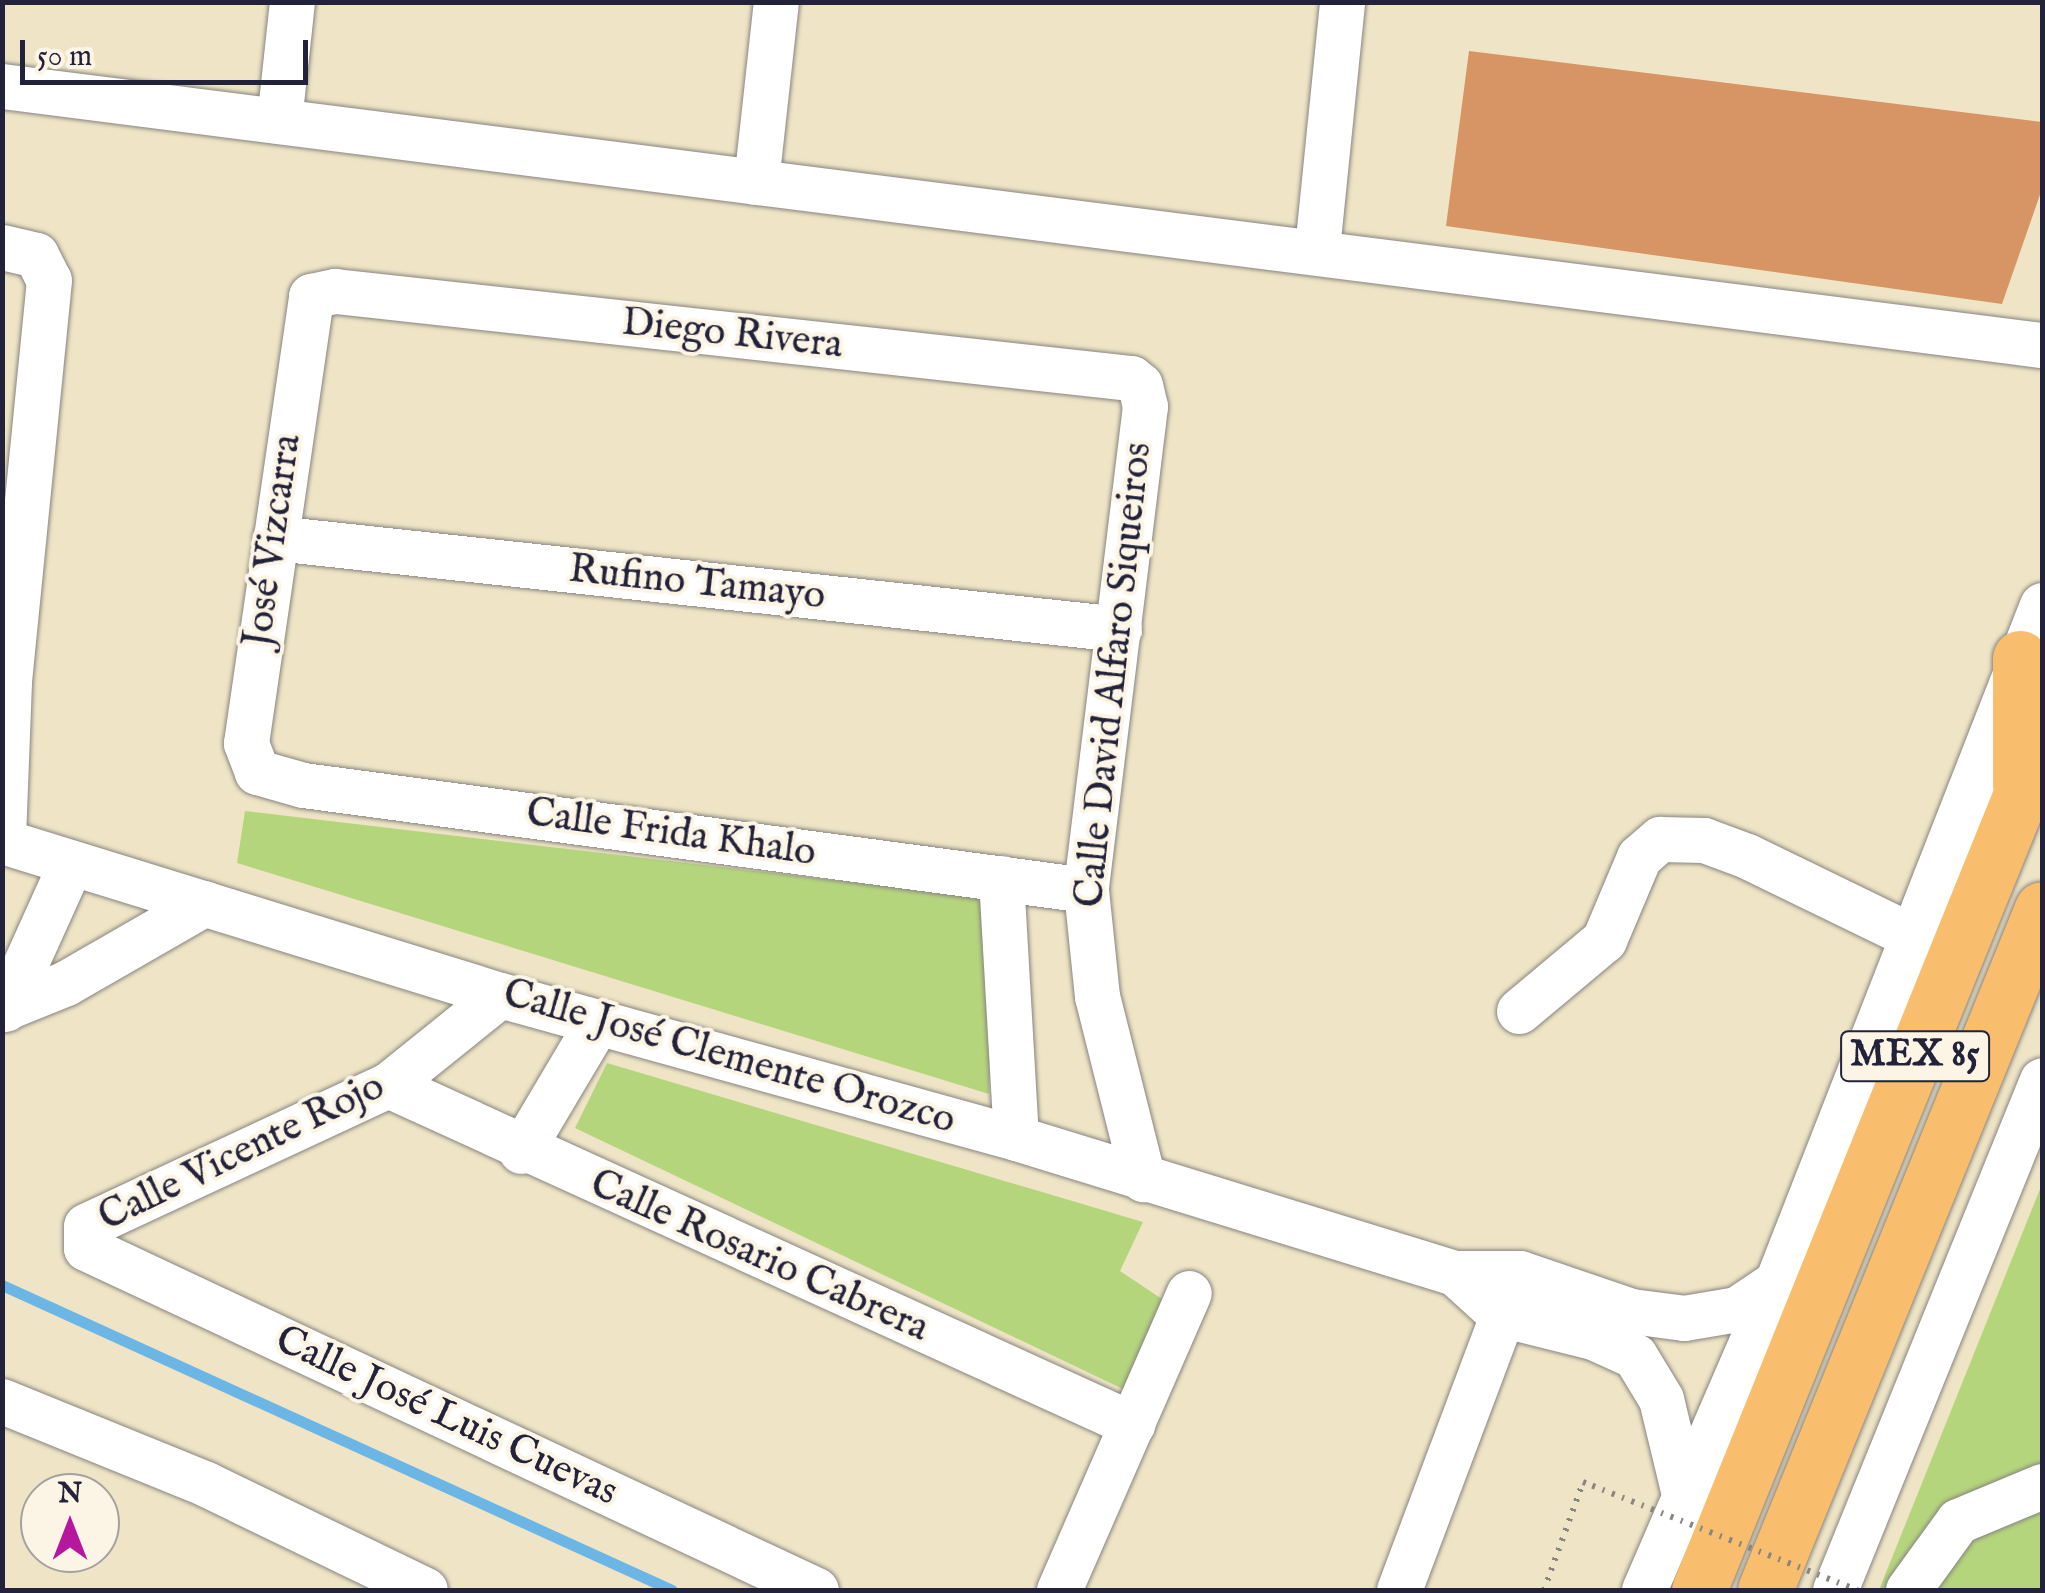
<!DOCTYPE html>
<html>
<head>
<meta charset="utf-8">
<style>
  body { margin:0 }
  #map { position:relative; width:2045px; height:1593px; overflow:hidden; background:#efe5c6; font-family:"IM FELL English",serif }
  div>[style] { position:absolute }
  .green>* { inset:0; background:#b5d57d }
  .stream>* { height:11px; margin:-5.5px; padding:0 5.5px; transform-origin:5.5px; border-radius:5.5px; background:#6cb6e5 }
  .building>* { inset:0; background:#d79565 }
  .path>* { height:6px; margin-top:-3px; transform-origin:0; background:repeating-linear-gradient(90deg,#888480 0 2.5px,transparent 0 10.5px) }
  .roads { filter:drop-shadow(0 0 2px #888480) drop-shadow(0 0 2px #888480) }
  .minor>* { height:45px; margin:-22.5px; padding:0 22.5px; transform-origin:22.5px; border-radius:22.5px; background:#fff }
  .highway>* { height:55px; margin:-27.5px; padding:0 27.5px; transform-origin:27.5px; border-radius:27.5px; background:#f9be6d }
  .path-bridge>* { height:6px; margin-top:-3px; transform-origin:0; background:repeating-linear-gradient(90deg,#888480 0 2.5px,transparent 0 10.5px) }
  span { translate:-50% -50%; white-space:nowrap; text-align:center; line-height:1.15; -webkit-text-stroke:8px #fcf5e5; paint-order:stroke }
  .shield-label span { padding:2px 8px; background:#fcf5e5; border:2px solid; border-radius:8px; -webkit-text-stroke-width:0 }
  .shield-label { font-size:38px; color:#22223b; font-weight:700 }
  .street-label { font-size:40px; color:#22223b }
  .frame { position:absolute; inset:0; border:5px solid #22223b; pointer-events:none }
  .north { position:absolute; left:20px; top:1473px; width:100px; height:100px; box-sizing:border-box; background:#fcf5e5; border:2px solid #a5a1a1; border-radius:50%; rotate:0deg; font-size:28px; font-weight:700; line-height:40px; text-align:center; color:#22223b }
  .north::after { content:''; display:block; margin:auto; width:35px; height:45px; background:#b5179e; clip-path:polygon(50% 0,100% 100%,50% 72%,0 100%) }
  .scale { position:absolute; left:20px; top:40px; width:288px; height:45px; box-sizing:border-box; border:5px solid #22223b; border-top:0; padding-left:12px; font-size:30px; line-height:35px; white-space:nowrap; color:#22223b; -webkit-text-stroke:8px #fcf5e5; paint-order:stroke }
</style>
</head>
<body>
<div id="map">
  <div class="green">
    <i style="clip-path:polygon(245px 811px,994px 899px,989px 1094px,237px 863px)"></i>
    <i style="clip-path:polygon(607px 1063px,1143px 1222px,1120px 1271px,1162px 1299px,1127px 1391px,575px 1128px)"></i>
    <i style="clip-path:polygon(2042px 1184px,2042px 1590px,1879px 1590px)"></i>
  </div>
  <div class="stream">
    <i style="left:2px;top:1285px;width:736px;rotate:24.48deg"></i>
  </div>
  <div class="building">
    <i style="clip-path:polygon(1469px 51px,2042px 122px,2042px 189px,2002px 304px,1446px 226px)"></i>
  </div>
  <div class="path">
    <i style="left:1544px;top:1590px;width:115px;rotate:-70.1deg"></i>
  </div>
  <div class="roads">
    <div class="minor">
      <i style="left:2px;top:86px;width:2056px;rotate:7.24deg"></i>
      <i style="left:279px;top:121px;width:120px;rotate:-83.8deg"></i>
      <i style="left:756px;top:182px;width:181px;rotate:-83.7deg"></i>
      <i style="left:2px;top:247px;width:35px;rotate:13deg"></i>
      <i style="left:36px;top:255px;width:28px;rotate:63deg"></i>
      <i style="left:49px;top:280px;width:404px;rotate:95.7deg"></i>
      <i style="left:9px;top:682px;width:159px;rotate:92.2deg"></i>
      <i style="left:1317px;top:249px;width:248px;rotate:-84.2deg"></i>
      <i style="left:275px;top:538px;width:849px;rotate:6.15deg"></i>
      <i style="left:2px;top:841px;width:521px;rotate:17.18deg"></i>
      <i style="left:500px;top:995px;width:535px;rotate:15.49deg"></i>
      <i style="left:1016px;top:1138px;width:459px;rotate:17.1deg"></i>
      <i style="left:1455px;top:1273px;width:65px"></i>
      <i style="left:1520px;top:1273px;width:117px;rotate:18.9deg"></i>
      <i style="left:1631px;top:1311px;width:53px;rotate:7.5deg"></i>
      <i style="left:1684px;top:1318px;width:54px;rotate:-9.6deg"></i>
      <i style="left:1737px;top:1309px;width:48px;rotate:-34deg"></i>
      <i style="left:1001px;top:878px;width:260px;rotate:86.7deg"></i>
      <i style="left:1086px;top:890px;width:790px;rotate:-172.36deg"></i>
      <i style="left:303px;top:785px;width:48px;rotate:-164.2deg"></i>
      <i style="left:257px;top:772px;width:31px;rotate:-111deg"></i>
      <i style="left:246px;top:743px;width:452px;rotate:-81.7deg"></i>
      <i style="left:311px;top:296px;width:25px;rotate:-12deg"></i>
      <i style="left:335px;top:291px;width:801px;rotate:6.24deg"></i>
      <i style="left:1131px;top:378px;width:11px;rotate:38deg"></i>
      <i style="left:1140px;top:385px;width:22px;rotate:77deg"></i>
      <i style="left:1145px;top:406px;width:488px;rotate:97deg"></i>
      <i style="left:1086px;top:890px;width:107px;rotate:84.1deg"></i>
      <i style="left:1097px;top:996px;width:189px;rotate:75.9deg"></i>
      <i style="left:500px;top:995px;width:144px;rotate:141.2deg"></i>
      <i style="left:388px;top:1085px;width:333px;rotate:155deg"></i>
      <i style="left:86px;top:1226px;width:22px;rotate:90deg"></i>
      <i style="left:86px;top:1248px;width:806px;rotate:25.1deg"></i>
      <i style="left:2px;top:1009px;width:69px;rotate:-22.1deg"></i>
      <i style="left:66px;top:983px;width:160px;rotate:-29.9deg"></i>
      <i style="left:5px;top:1009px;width:160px;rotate:-65.7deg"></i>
      <i style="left:1519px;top:1011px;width:111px;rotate:-39.9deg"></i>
      <i style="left:1604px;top:940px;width:90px;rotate:-67.1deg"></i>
      <i style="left:1639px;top:857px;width:28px;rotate:-41deg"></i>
      <i style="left:1660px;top:839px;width:44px;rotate:1.3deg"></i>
      <i style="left:1704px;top:840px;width:46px;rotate:20.4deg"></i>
      <i style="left:1747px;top:856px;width:183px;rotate:25.9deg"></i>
      <i style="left:388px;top:1085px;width:818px;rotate:24.5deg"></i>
      <i style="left:521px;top:1151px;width:149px;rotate:-59.3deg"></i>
      <i style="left:1455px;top:1273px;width:61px;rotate:42.3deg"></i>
      <i style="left:1500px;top:1314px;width:96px;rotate:13.9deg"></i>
      <i style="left:1593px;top:1337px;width:46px;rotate:24.3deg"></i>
      <i style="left:1635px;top:1356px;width:50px;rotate:58.8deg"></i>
      <i style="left:1661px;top:1399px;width:94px;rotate:76.4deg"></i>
      <i style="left:2px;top:1401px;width:220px;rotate:22.1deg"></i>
      <i style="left:206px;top:1484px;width:243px;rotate:25.8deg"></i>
      <i style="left:1059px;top:1590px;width:324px;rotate:-66.4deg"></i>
      <i style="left:1399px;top:1590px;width:322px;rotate:-69.4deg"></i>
      <i style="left:1644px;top:1590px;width:335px;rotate:-66.6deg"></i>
      <i style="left:1777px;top:1282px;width:727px;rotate:-68.62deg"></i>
      <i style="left:1835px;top:1590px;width:550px;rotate:-67.91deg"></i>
      <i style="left:1908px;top:1590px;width:85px;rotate:-54.1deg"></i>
      <i style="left:1958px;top:1521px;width:91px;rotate:-22.6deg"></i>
    </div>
    <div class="highway">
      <i style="left:2020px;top:658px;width:127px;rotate:90deg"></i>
      <i style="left:1699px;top:1590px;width:915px;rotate:-67.98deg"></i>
      <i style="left:1765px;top:1590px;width:735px;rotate:-67.87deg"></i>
    </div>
  </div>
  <div class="path-bridge">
    <i style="left:1583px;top:1482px;width:295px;rotate:21.5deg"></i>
  </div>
  <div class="shield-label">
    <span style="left:1915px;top:1056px">MEX 85</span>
  </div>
  <div class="street-label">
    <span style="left:732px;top:335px;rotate:6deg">Diego Rivera</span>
    <span style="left:274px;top:541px;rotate:-82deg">José Vizcarra</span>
    <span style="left:697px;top:584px;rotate:6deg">Rufino Tamayo</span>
    <span style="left:1115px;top:675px;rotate:-84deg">Calle David Alfaro Siqueiros</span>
    <span style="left:671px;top:834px;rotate:8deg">Calle Frida Khalo</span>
    <span style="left:729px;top:1058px;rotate:16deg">Calle José Clemente Orozco</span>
    <span style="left:242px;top:1153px;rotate:-26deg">Calle Vicente Rojo</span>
    <span style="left:759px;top:1257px;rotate:24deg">Calle Rosario Cabrera</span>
    <span style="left:446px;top:1417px;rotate:25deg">Calle José Luis Cuevas</span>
  </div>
  <div class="frame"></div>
  <div class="north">N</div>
  <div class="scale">50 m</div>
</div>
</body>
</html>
